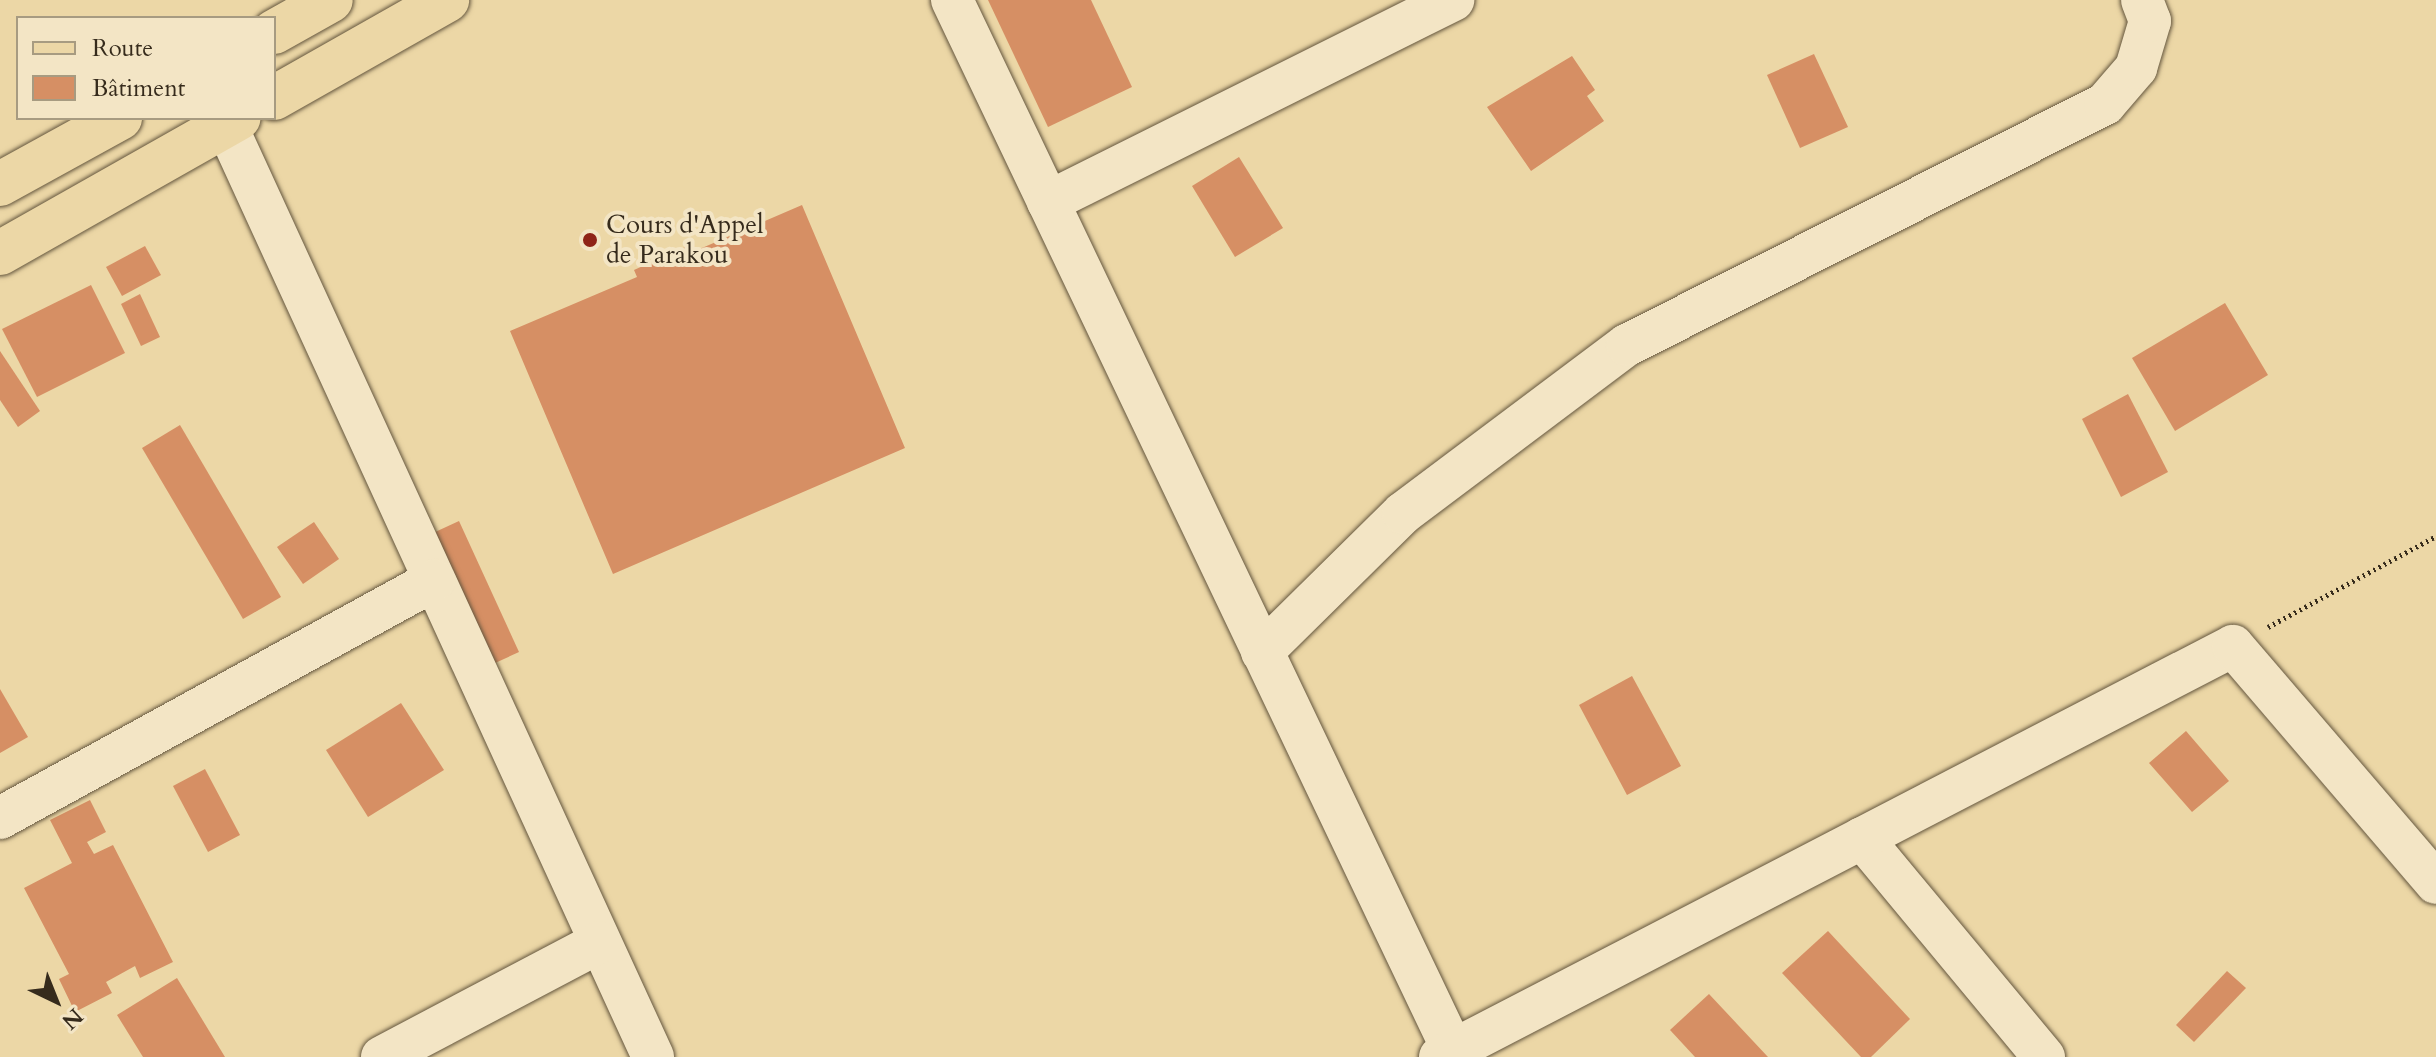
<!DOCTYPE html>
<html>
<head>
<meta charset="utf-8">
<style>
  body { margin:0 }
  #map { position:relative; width:2436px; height:1057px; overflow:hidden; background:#ecd7a6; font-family:Cardo,serif }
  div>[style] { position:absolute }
  .building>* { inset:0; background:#d68f64 }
  .path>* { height:5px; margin-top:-2.5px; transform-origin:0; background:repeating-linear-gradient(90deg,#362b1c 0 2px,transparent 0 6px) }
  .roads { filter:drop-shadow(0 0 2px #64563e) drop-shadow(0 0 2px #64563e) }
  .minor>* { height:42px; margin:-21px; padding:0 21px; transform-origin:21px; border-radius:21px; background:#f3e5c5 }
  .major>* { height:44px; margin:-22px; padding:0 22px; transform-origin:22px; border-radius:22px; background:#ecd7a6 }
  .dots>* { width:22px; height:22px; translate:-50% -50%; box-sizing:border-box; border:4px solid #f3e5c5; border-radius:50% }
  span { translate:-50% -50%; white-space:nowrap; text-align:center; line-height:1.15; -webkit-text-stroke:8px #f3e5c5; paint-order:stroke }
  .poi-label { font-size:26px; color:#362b1c }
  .left { translate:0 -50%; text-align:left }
  .legend { position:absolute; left:16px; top:16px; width:260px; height:104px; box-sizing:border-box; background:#f3e5c5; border:2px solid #a79b81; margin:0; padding:10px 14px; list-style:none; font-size:24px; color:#362b1c }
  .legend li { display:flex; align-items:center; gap:16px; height:40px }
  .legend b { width:40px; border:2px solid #a79b81 }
  .north { position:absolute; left:16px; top:961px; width:80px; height:80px; -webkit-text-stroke:6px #f3e5c5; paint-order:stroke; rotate:137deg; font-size:22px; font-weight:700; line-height:32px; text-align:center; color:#362b1c }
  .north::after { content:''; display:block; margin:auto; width:28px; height:36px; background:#362b1c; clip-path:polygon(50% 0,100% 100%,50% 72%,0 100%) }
</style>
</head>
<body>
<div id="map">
  <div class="building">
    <i style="clip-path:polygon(988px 0,1091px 0,1132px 87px,1048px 127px)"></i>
    <i style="clip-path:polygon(1814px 54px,1848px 127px,1800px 148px,1767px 75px)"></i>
    <i style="clip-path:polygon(1572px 56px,1595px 90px,1587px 96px,1604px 121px,1531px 171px,1487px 107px)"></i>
    <i style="clip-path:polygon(1239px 157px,1283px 228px,1235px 257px,1192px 186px)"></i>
    <i style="clip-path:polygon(802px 205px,905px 448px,613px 574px,510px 331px,637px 277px,634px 270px,692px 244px,695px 251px)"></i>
    <i style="clip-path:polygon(145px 246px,161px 275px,122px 296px,106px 267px)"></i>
    <i style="clip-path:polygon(91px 285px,125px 353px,37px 397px,2px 329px)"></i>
    <i style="clip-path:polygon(140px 294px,160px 337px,141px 346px,121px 304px)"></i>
    <i style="clip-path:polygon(2225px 303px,2268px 375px,2175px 431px,2132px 358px)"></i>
    <i style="clip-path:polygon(0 351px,40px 411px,18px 427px,0 400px)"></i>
    <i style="clip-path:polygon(2128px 394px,2168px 472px,2121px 497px,2082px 419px)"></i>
    <i style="clip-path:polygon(180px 425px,281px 597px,243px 619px,142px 448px)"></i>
    <i style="clip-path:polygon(459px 521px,519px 652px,493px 664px,433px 533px)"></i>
    <i style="clip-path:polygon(314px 522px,339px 559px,303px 584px,277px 547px)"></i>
    <i style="clip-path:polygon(1632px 676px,1681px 766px,1627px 795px,1579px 705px)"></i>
    <i style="clip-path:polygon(0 689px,28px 737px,0 753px)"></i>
    <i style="clip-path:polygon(401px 703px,444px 770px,368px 817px,326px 750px)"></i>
    <i style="clip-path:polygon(2186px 731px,2229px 781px,2192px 812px,2149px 763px)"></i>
    <i style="clip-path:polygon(205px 769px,240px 835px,208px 852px,173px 786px)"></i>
    <i style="clip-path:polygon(90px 800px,106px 832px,87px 842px,94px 854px,113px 845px,173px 962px,140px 978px,135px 966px,106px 982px,112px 993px,75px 1012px,59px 979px,69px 974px,24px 888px,72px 863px,50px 820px)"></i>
    <i style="clip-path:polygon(1828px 931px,1910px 1019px,1871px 1057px,1861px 1057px,1782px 973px)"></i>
    <i style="clip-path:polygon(2227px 971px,2246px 988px,2194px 1042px,2176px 1025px)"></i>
    <i style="clip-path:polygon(177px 978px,225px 1057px,143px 1057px,117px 1015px)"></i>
    <i style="clip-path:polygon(1709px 994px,1768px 1057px,1695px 1057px,1670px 1030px)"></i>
  </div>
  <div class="path">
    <i style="left:2268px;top:627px;width:191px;rotate:-28.4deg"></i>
  </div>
  <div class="roads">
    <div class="minor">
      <i style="left:952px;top:0;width:1171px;rotate:64.51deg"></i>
      <i style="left:226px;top:125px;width:1025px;rotate:65.38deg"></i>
      <i style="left:1048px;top:202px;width:453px;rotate:-26.5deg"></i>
      <i style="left:1262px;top:652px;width:198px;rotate:-44.6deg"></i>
      <i style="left:1403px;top:513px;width:280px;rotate:-36.9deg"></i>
      <i style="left:1627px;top:345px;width:535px;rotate:-26.76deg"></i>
      <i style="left:2105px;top:104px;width:48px;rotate:-49.3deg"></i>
      <i style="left:2136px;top:68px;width:49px;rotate:-73.4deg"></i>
      <i style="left:2150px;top:21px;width:22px;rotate:-111deg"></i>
      <i style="left:0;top:818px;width:495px;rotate:-28.7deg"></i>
      <i style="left:1862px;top:838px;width:285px;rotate:50.3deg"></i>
      <i style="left:382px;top:1057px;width:246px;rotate:-27.8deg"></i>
      <i style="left:1440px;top:1057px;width:893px;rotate:-27.4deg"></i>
      <i style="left:2233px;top:646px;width:312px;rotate:49.4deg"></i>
    </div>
    <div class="major">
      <i style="left:274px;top:32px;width:65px;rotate:-29.3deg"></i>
      <i style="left:274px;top:98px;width:199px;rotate:-29.5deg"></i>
      <i style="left:0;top:184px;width:137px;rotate:-28.8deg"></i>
      <i style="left:0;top:253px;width:274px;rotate:-29.5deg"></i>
    </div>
  </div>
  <div class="dots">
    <i style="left:590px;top:240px;background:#8f2418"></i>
  </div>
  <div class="poi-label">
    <span class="left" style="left:606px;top:240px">Cours d'Appel<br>de Parakou</span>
  </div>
  <ul class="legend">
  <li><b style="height:10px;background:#ecd7a6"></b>Route</li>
  <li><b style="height:22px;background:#d68f64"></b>Bâtiment</li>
  </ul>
  <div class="north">N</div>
</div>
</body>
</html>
